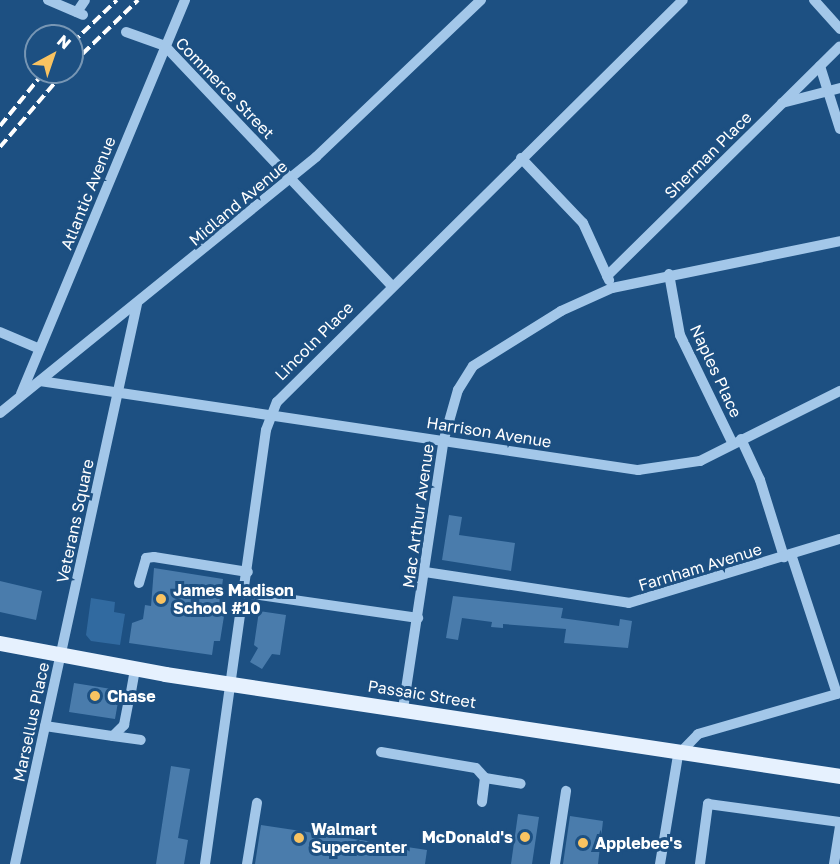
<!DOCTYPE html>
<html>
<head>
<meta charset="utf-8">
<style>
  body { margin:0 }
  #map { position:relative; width:840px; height:864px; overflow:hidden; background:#1d5082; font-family:"Golos Text",sans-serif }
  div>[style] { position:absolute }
  .green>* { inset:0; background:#316aa0 }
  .building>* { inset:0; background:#4a7cac }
  .minor>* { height:10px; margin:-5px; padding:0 5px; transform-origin:5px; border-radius:5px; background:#a3c7e9 }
  .major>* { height:15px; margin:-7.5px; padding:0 7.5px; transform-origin:7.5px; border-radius:7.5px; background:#e6f1fe }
  .rail>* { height:4px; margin-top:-2px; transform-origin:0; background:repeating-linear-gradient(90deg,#fff 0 10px,transparent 0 14.5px) }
  .dots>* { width:16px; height:16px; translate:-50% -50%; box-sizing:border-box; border:3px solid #1d5082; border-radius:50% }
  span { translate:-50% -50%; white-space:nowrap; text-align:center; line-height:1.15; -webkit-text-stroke:6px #1d5082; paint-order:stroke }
  .street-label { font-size:16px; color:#fff }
  .poi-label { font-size:16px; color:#fff; font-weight:700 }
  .left { translate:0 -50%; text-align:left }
  .right { translate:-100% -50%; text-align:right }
  .north { position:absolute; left:24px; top:24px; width:60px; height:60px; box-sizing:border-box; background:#1d5082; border:2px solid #7796b4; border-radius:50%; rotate:40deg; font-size:16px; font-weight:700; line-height:24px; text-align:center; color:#fff }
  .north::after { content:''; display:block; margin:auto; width:21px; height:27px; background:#f9c361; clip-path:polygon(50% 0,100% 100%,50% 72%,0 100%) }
</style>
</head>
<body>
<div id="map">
  <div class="green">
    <i style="clip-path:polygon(91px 598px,115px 602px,114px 612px,125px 614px,120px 645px,91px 641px,86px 635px)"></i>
  </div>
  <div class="building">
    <i style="clip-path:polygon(449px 515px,462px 517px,459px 535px,515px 543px,511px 571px,442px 560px)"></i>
    <i style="clip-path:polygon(154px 568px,223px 579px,218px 615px,224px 616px,220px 641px,214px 641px,212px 655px,129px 643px,132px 623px,143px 619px,145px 605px,151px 606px)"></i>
    <i style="clip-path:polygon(0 581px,42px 591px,36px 620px,0 612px)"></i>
    <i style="clip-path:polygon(453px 596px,563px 608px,561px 618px,619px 626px,620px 619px,632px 621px,628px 648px,564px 643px,566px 629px,503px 624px,503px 628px,491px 627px,492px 622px,462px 618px,458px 640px,446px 638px)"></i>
    <i style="clip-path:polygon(259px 611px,286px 615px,280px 655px,272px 654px,262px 669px,250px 662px,258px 648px,254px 645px)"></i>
    <i style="clip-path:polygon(74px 683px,124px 691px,126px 697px,118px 702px,115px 719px,69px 712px)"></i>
    <i style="clip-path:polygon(171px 766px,190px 769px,178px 838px,188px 840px,184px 864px,156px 864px)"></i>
    <i style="clip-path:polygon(518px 814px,539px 817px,532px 864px,511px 864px)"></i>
    <i style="clip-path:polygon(570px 816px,603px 821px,598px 864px,563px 864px)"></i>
    <i style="clip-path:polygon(261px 825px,427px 850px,425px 864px,255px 864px)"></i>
  </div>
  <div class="minor">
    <i style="left:48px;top:0;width:38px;rotate:23deg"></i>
    <i style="left:814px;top:0;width:39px;rotate:48deg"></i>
    <i style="left:77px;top:12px;width:14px;rotate:-56deg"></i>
    <i style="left:126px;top:32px;width:41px;rotate:19.7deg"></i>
    <i style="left:165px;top:46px;width:329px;rotate:46.6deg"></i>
    <i style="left:820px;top:66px;width:66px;rotate:72.4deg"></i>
    <i style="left:782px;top:103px;width:60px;rotate:-14.5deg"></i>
    <i style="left:521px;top:158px;width:90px;rotate:46.4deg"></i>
    <i style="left:583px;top:223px;width:63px;rotate:65.5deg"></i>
    <i style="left:669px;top:274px;width:62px;rotate:79.8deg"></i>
    <i style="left:680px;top:335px;width:121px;rotate:64.1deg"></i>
    <i style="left:607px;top:276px;width:327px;rotate:-44.6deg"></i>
    <i style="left:0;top:332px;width:43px;rotate:23deg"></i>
    <i style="left:40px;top:381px;width:605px;rotate:8.47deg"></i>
    <i style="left:638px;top:470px;width:63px;rotate:-8.3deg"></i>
    <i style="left:700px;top:461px;width:157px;rotate:-26.6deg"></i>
    <i style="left:21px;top:394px;width:427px;rotate:-67.4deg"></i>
    <i style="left:0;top:413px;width:407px;rotate:-39deg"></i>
    <i style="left:316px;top:157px;width:228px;rotate:-43.6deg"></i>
    <i style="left:741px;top:439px;width:45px;rotate:65.1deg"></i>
    <i style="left:760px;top:480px;width:81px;rotate:72.7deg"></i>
    <i style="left:791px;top:554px;width:147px;rotate:71.8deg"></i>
    <i style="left:425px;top:572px;width:206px;rotate:8.6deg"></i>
    <i style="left:629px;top:603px;width:220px;rotate:-16.9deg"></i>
    <i style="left:139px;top:583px;width:26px;rotate:-74deg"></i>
    <i style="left:146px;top:558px;width:8px;rotate:-7deg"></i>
    <i style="left:154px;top:557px;width:95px;rotate:9.1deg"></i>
    <i style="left:245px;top:593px;width:175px;rotate:8.2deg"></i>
    <i style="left:131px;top:692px;width:23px;rotate:-80deg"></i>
    <i style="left:403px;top:709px;width:273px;rotate:-81.4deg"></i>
    <i style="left:444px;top:439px;width:51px;rotate:-74.1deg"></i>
    <i style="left:458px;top:390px;width:28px;rotate:-58deg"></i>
    <i style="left:473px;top:366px;width:104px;rotate:-32deg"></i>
    <i style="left:561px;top:311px;width:56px;rotate:-24.3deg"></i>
    <i style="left:612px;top:288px;width:233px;rotate:-11.6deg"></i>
    <i style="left:45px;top:726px;width:69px;rotate:8.4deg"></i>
    <i style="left:113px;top:736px;width:16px;rotate:-45deg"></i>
    <i style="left:124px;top:725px;width:21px;rotate:-79deg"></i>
    <i style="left:113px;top:736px;width:28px;rotate:8deg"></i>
    <i style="left:381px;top:752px;width:96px;rotate:9.6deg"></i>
    <i style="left:476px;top:768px;width:13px;rotate:48deg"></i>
    <i style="left:482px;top:802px;width:24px;rotate:-83deg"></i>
    <i style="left:485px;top:778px;width:36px;rotate:9deg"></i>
    <i style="left:15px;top:864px;width:573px;rotate:-77.71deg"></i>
    <i style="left:205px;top:864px;width:438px;rotate:-82deg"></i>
    <i style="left:266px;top:430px;width:30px;rotate:-69deg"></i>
    <i style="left:277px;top:402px;width:571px;rotate:-44.72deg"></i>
    <i style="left:247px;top:864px;width:62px;rotate:-80.7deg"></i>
    <i style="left:555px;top:864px;width:74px;rotate:-81.4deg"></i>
    <i style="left:660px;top:864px;width:110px;rotate:-80.6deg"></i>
    <i style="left:678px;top:755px;width:29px;rotate:-46deg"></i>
    <i style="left:698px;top:734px;width:148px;rotate:-16.1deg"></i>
    <i style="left:700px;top:864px;width:61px;rotate:-82.4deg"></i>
    <i style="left:708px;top:804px;width:133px;rotate:7.8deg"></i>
    <i style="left:834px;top:864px;width:39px;rotate:-81deg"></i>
  </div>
  <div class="major">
    <i style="left:0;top:643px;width:168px;rotate:10.6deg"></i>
    <i style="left:165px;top:674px;width:683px;rotate:8.59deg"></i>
  </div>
  <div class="rail">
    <i style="left:72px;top:43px;width:62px;rotate:-43.7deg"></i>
    <i style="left:72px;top:64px;width:92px;rotate:-44.1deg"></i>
    <i style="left:0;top:126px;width:70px;rotate:-50.8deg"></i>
    <i style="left:0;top:147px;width:99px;rotate:-49.5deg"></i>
  </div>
  <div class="dots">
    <i style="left:161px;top:599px;background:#f9c361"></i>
    <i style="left:95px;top:696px;background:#f9c361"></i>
    <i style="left:525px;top:837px;background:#f9c361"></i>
    <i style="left:299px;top:838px;background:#f9c361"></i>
    <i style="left:583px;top:843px;background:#f9c361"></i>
  </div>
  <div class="street-label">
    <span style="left:225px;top:88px;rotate:46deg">Commerce Street</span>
    <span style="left:708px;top:155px;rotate:-45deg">Sherman Place</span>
    <span style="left:88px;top:193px;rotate:-68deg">Atlantic Avenue</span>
    <span style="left:238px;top:203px;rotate:-40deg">Midland Avenue</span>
    <span style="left:314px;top:341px;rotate:-45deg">Lincoln Place</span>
    <span style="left:716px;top:371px;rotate:65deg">Naples Place</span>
    <span style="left:489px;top:432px;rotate:9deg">Harrison Avenue</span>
    <span style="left:418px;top:516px;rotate:-82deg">Mac Arthur Avenue</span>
    <span style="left:75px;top:521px;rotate:-78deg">Veterans Square</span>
    <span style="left:700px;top:567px;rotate:-17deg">Farnham Avenue</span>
    <span style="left:422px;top:694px;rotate:9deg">Passaic Street</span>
    <span style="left:31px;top:722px;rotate:-78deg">Marsellus Place</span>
  </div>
  <div class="poi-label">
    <span class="left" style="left:173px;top:599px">James Madison<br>School #10</span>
    <span class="left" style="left:107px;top:696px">Chase</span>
    <span class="left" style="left:311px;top:838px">Walmart<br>Supercenter</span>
    <span class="right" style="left:513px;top:837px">McDonald's</span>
    <span class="left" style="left:595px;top:843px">Applebee's</span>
  </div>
  <div class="north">N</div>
</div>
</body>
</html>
